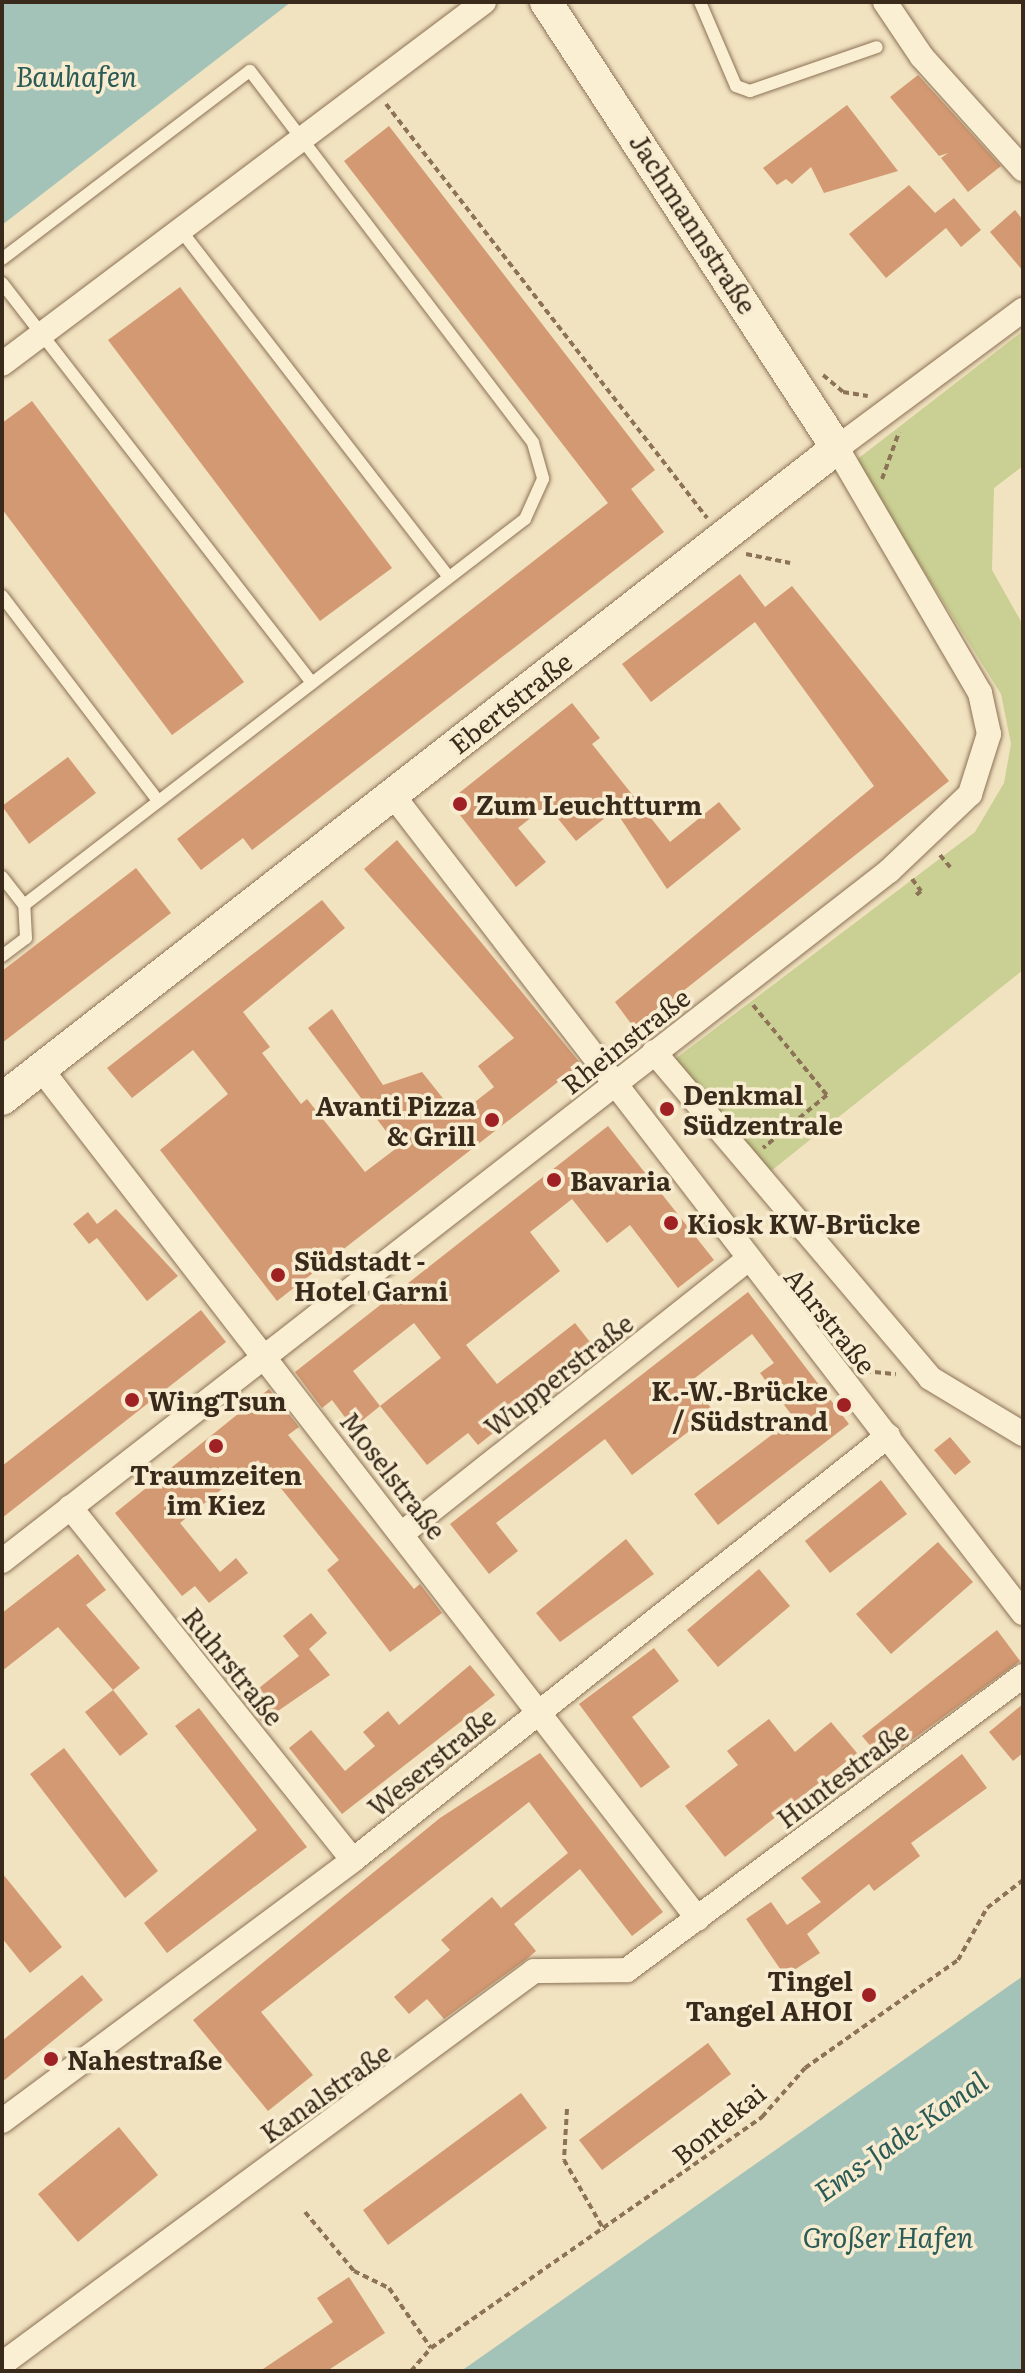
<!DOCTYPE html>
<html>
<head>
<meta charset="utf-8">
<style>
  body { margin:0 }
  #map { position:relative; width:1025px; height:2373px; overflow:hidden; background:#f1e2c0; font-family:Literata,serif }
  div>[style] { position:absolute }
  .green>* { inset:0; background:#cad093 }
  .water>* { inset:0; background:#a3c3b9 }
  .building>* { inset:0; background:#d39972 }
  .path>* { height:4px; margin-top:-2px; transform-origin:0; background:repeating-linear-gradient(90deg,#8c7256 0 6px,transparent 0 10px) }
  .roads { filter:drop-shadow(0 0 2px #8c7256) drop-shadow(0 0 2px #8c7256) }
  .lane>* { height:12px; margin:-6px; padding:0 6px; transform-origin:6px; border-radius:6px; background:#fbefd3 }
  .street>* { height:24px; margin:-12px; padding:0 12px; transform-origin:12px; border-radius:12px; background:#fbefd3 }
  .secondary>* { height:32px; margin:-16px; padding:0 16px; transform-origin:16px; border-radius:16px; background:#fbefd3 }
  .dots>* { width:22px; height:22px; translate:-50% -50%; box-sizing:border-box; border:4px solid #f8ecd0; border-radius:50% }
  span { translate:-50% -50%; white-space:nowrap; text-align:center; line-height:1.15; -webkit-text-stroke:7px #f8ecd0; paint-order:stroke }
  .street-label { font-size:26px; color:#3a2a1c }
  .poi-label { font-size:26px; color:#3a2a1c; font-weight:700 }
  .left { translate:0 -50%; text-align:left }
  .right { translate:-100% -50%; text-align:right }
  .water-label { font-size:28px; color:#2a5b57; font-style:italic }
  .frame { position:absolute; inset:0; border:4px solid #3a2a1c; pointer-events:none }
</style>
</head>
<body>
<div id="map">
  <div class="green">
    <i style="clip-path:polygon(1023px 331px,1023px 466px,994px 488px,992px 570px,1023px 625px,1023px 970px,771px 1171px,675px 1059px,975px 832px,1004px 783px,1011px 744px,1001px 694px,855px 461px)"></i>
  </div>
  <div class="water">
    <i style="clip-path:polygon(2px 2px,291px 2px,2px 225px)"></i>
    <i style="clip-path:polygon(1023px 1976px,1023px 2371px,461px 2371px,464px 2369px)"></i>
  </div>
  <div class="building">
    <i style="clip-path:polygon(918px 75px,1001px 166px,968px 192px,941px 158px,948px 153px,939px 156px,890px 97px)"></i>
    <i style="clip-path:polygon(847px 105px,898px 171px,824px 193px,811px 167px,792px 184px,786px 179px,777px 185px,763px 168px)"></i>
    <i style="clip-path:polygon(389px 126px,655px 470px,631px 489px,664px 532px,252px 850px,243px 838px,201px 870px,177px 839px,608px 503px,344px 161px)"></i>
    <i style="clip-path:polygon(909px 185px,935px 213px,954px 198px,981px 230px,961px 247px,946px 228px,886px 278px,849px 234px)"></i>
    <i style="clip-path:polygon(1015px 210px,1023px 220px,1023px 271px,990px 232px)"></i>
    <i style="clip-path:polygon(180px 287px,392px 568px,320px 621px,108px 340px)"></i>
    <i style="clip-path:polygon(32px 401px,244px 682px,172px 735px,2px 509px,2px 423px)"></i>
    <i style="clip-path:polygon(740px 574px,765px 607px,792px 586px,949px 781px,635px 1029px,615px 1002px,874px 786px,755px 622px,651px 702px,622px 664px)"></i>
    <i style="clip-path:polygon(572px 703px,600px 738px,592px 744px,670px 842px,719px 802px,741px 829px,667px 889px,615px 810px,576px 841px,547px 805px,518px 828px,546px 862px,516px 887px,449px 801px)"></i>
    <i style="clip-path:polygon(68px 757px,96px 793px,29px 844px,2px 806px)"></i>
    <i style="clip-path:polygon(397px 840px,581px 1064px,277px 1301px,160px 1150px,228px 1094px,193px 1050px,132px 1098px,107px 1068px,322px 900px,345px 928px,243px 1012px,270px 1047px,262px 1053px,301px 1104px,307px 1099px,365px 1172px,398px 1147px,308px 1028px,332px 1009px,383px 1085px,422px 1072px,457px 1116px,494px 1087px,478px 1066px,514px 1038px,364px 869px)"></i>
    <i style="clip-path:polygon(136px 868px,171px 913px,2px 1043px,2px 971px)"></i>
    <i style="clip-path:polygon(evenodd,608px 1126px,714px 1260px,678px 1288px,630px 1225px,607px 1243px,572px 1199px,530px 1232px,560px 1271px,466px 1345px,497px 1384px,575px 1323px,597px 1351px,478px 1445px,468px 1433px,427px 1465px,380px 1406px,353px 1428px,332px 1400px,322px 1408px,295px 1372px,608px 1126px,414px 1323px,441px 1358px,380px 1406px,353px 1371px,414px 1323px)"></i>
    <i style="clip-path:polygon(116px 1209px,178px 1276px,147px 1301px,97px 1238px,89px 1244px,73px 1224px,88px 1212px,97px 1224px)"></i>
    <i style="clip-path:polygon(748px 1292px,849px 1424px,718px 1525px,694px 1494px,794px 1418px,760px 1373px,774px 1363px,752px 1334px,691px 1381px,714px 1412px,632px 1475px,605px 1439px,496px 1523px,518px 1551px,489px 1574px,450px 1524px)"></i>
    <i style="clip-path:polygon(201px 1310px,226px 1342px,2px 1518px,2px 1466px)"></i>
    <i style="clip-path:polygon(269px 1389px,299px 1427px,288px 1435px,414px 1589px,420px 1584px,442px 1613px,390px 1652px,327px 1570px,339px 1560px,258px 1460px,180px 1523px,220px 1572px,236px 1558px,248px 1573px,209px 1603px,195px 1586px,182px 1596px,115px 1513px)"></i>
    <i style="clip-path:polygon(950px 1437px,971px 1462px,955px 1475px,934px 1450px)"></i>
    <i style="clip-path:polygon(881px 1480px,907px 1514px,830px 1573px,805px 1541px)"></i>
    <i style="clip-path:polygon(626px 1539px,654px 1574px,560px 1642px,536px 1613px)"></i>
    <i style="clip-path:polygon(938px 1542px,973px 1582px,891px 1654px,856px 1614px)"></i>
    <i style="clip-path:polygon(78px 1554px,106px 1590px,86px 1605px,140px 1668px,113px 1690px,58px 1627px,2px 1671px,2px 1613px)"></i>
    <i style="clip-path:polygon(759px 1569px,790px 1606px,718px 1667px,687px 1630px)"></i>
    <i style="clip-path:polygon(311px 1613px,327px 1633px,309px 1649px,330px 1675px,262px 1722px,244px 1700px,299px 1656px,283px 1636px)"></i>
    <i style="clip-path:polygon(997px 1630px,1020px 1661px,883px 1761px,862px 1736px)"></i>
    <i style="clip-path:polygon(654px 1648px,679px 1681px,632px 1717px,670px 1767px,641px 1788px,579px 1704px)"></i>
    <i style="clip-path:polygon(470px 1665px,495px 1695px,342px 1814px,289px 1748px,311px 1730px,345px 1771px,375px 1746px,363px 1732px,388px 1711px,399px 1725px)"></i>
    <i style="clip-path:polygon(113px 1690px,148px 1734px,120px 1756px,85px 1712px)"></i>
    <i style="clip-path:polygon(1023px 1704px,1023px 1753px,1013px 1761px,989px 1732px)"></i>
    <i style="clip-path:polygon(199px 1708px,307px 1847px,167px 1953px,144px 1923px,257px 1830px,175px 1726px)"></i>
    <i style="clip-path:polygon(769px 1719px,795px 1752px,831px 1722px,857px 1753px,725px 1857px,685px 1806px,738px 1765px,727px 1751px)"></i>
    <i style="clip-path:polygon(64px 1748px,158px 1871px,125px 1898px,30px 1774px)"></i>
    <i style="clip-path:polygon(540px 1753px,663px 1912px,632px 1936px,580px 1869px,514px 1924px,536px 1951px,528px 1958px,444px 2019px,427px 1999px,409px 2014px,394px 1997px,450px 1950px,441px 1940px,492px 1897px,501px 1908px,568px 1853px,529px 1802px,261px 2012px,313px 2075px,268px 2111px,193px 2020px,440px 1818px)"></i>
    <i style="clip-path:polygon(962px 1754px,987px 1788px,911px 1843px,920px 1856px,874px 1891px,869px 1884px,807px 1934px,820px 1953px,785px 1976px,746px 1919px,771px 1902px,787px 1925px,821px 1902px,801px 1878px)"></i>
    <i style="clip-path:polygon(2px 1873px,62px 1947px,30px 1973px,2px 1938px)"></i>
    <i style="clip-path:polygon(82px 1975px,103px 2000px,2px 2082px,2px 2041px)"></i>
    <i style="clip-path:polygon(708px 2043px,731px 2074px,602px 2170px,579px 2140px)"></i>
    <i style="clip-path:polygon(521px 2093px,547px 2128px,388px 2245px,363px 2210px)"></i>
    <i style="clip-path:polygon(119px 2127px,158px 2175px,78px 2242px,38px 2194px)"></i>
    <i style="clip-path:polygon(349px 2277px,385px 2333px,327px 2371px,260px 2371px,333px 2322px,317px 2298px)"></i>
  </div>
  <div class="path">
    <i style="left:386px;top:104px;width:524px;rotate:52.21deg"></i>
    <i style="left:823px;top:375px;width:26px;rotate:40deg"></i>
    <i style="left:843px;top:392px;width:25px;rotate:9deg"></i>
    <i style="left:882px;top:479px;width:50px;rotate:-70.1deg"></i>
    <i style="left:746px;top:554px;width:45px;rotate:11.6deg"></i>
    <i style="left:940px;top:855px;width:16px;rotate:50deg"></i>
    <i style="left:912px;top:879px;width:15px;rotate:53deg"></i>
    <i style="left:921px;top:891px;width:8px;rotate:140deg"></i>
    <i style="left:753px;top:1005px;width:117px;rotate:50.6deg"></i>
    <i style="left:827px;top:1095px;width:83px;rotate:140.4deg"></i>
    <i style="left:865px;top:1371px;width:31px;rotate:6deg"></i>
    <i style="left:567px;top:2109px;width:51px;rotate:93.4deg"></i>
    <i style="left:564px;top:2160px;width:81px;rotate:60.3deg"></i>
    <i style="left:305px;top:2212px;width:77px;rotate:50.3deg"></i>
    <i style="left:354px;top:2271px;width:39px;rotate:26deg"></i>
    <i style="left:389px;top:2288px;width:73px;rotate:55deg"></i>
    <i style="left:411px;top:2371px;width:30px;rotate:-49deg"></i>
    <i style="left:431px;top:2348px;width:404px;rotate:-34.9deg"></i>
    <i style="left:762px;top:2117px;width:65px;rotate:-48.7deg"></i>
    <i style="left:805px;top:2068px;width:187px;rotate:-35.2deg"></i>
    <i style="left:958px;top:1960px;width:60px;rotate:-60.9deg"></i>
    <i style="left:987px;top:1908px;width:46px;rotate:-37.9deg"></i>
  </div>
  <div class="roads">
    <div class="lane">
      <i style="left:700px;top:2px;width:91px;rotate:66.8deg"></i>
      <i style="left:736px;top:86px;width:15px;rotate:20deg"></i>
      <i style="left:750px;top:91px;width:134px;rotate:-19.1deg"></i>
      <i style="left:179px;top:228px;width:441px;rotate:52.3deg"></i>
      <i style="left:2px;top:259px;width:311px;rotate:-37.2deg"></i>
      <i style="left:250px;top:71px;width:467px;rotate:52.7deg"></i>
      <i style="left:533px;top:443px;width:37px;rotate:74deg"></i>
      <i style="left:543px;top:479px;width:44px;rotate:114.2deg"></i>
      <i style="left:525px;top:519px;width:632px;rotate:142.39deg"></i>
      <i style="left:24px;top:905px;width:36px;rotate:-128deg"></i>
      <i style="left:2px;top:283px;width:506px;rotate:52.22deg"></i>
      <i style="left:2px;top:596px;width:258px;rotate:52.7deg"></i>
      <i style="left:2px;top:956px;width:30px;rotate:-37deg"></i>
      <i style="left:26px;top:938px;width:33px;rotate:-93deg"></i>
    </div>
    <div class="street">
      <i style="left:885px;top:2px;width:66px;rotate:56.1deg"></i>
      <i style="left:922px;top:57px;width:151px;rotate:48deg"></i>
      <i style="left:2px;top:364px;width:603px;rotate:-36.91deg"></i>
      <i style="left:392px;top:794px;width:1034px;rotate:52.39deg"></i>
      <i style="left:654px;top:1052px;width:427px;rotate:49.7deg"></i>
      <i style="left:930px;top:1378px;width:109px;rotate:31.1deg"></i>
      <i style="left:41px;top:1069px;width:1074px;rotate:52.3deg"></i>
      <i style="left:70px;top:1507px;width:452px;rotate:51.3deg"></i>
      <i style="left:404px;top:1532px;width:438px;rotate:-38.4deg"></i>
      <i style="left:2px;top:1561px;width:1124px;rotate:-37.88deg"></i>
      <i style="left:889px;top:871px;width:112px;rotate:-43.5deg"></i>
      <i style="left:970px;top:794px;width:63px;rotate:-72.4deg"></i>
      <i style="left:989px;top:734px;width:42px;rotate:-102.4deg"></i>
      <i style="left:980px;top:693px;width:284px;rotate:-120.3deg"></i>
      <i style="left:837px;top:448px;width:232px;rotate:-36.6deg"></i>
      <i style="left:2px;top:2121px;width:437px;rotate:-36.6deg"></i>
      <i style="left:353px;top:1860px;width:683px;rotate:-38.4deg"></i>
      <i style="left:2px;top:2364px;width:661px;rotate:-36.45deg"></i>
      <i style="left:534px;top:1971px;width:93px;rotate:-0.6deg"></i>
      <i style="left:627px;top:1970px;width:493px;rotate:-36.6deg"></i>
    </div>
    <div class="secondary">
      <i style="left:2px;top:1099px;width:1059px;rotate:-37.94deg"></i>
      <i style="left:837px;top:448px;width:533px;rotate:-123.12deg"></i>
    </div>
  </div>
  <div class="dots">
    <i style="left:460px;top:804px;background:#a02124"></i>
    <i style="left:667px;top:1109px;background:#a02124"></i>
    <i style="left:492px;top:1120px;background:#a02124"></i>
    <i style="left:554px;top:1180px;background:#a02124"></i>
    <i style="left:671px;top:1223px;background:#a02124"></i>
    <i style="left:278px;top:1275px;background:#a02124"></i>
    <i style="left:132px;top:1400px;background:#a02124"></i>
    <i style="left:844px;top:1405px;background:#a02124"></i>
    <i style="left:216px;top:1446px;background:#a02124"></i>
    <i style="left:869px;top:1995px;background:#a02124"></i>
    <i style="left:51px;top:2059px;background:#a02124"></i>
  </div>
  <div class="street-label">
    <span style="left:694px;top:223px;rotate:57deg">Jachmannstraße</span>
    <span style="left:510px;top:702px;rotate:-38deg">Ebertstraße</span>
    <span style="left:625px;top:1040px;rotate:-38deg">Rheinstraße</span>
    <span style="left:831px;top:1320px;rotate:51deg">Ahrstraße</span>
    <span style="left:558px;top:1374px;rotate:-38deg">Wupperstraße</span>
    <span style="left:394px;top:1475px;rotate:52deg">Moselstraße</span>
    <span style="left:234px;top:1666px;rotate:51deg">Ruhrstraße</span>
    <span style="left:431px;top:1761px;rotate:-39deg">Weserstraße</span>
    <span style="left:842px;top:1774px;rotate:-37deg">Huntestraße</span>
    <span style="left:325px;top:2092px;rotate:-35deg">Kanalstraße</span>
    <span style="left:718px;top:2123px;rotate:-39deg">Bontekai</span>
  </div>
  <div class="poi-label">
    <span class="left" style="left:476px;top:804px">Zum Leuchtturm</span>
    <span class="left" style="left:683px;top:1109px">Denkmal<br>Südzentrale</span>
    <span class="right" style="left:476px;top:1120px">Avanti Pizza<br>&amp; Grill</span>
    <span class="left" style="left:570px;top:1180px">Bavaria</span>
    <span class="left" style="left:687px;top:1223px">Kiosk KW-Brücke</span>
    <span class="left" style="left:294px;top:1275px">Südstadt -<br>Hotel Garni</span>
    <span class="right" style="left:828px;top:1405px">K.-W.-Brücke<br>/ Südstrand</span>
    <span class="left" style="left:148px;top:1400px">WingTsun</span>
    <span style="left:216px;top:1489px">Traumzeiten<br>im Kiez</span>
    <span class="right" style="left:853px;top:1995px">Tingel<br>Tangel AHOI</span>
    <span class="left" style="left:67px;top:2059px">Nahestraße</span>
  </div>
  <div class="water-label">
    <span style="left:76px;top:75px">Bauhafen</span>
    <span style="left:900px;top:2135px;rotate:-35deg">Ems-Jade-Kanal</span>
    <span style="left:888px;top:2236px">Großer Hafen</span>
  </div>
  <div class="frame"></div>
</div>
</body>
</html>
